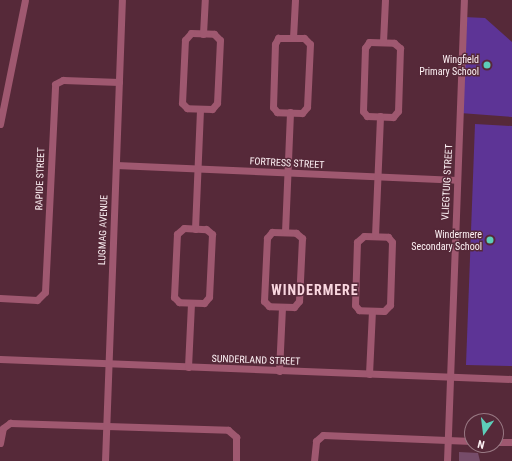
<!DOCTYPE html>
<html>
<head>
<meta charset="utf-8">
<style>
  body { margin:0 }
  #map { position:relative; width:512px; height:461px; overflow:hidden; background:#562939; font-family:"Roboto Condensed",sans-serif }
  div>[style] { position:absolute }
  .green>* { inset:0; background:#5d3496 }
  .building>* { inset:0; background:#764c69 }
  .street>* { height:7px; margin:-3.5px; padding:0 3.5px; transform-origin:3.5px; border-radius:3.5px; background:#9f5870 }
  .dots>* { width:11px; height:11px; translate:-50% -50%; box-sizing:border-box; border:2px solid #562939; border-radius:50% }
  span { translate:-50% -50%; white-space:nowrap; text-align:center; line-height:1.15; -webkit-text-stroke:3px #562939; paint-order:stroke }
  .poi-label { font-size:10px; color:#fdf1f4 }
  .right { translate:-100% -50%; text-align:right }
  .street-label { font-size:10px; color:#fdf1f4 }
  .district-label { font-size:14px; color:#f9d6df; font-weight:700; letter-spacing:1px }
  .north { position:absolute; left:464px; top:413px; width:40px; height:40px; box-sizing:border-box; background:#562939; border:1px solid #997984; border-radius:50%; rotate:194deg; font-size:11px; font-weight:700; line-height:16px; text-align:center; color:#fdf1f4 }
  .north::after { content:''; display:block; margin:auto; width:14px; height:18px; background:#5dceb9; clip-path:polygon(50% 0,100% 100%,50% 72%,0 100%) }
</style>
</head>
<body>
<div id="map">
  <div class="green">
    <i style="clip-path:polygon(464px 17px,485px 18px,512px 42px,512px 117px,460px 113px)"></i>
    <i style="clip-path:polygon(475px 124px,512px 126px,512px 366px,466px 365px)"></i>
  </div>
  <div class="building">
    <i style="clip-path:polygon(459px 452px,478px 453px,480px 461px,459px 461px)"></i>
  </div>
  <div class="street">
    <i style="left:191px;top:33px;width:23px;rotate:2deg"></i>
    <i style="left:214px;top:34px;width:8px;rotate:45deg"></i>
    <i style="left:220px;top:40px;width:63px;rotate:92.7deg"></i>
    <i style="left:217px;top:103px;width:8px;rotate:130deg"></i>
    <i style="left:212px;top:109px;width:25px;rotate:-178deg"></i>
    <i style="left:187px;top:108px;width:7px;rotate:-135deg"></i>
    <i style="left:182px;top:103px;width:63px;rotate:-87.3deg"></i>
    <i style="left:185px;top:40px;width:9px;rotate:-49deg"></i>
    <i style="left:203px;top:34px;width:34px;rotate:-87deg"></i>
    <i style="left:278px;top:38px;width:26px"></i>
    <i style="left:304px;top:38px;width:8px;rotate:45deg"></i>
    <i style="left:310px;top:44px;width:63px;rotate:92.7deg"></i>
    <i style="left:307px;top:107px;width:8px;rotate:130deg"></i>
    <i style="left:302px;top:113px;width:25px;rotate:-178deg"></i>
    <i style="left:277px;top:112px;width:6px;rotate:-129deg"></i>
    <i style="left:273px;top:107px;width:63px;rotate:-88.2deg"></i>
    <i style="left:275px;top:44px;width:7px;rotate:-63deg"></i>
    <i style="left:293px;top:38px;width:38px;rotate:-87deg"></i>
    <i style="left:369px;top:42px;width:25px;rotate:2deg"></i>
    <i style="left:394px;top:43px;width:8px;rotate:40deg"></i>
    <i style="left:400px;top:48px;width:63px;rotate:91.8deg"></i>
    <i style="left:398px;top:111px;width:8px;rotate:130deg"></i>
    <i style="left:393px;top:117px;width:26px;rotate:-178deg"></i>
    <i style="left:367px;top:116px;width:6px;rotate:-129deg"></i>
    <i style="left:363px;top:111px;width:63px;rotate:-88.2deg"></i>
    <i style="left:365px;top:48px;width:7px;rotate:-56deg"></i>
    <i style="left:383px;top:42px;width:42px;rotate:-87.3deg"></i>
    <i style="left:0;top:124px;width:126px;rotate:-78.6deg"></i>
    <i style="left:116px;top:165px;width:341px;rotate:2.5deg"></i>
    <i style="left:184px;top:228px;width:22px;rotate:3deg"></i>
    <i style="left:206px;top:229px;width:8px;rotate:40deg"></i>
    <i style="left:212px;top:234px;width:63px;rotate:92.7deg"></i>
    <i style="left:209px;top:297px;width:8px;rotate:130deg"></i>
    <i style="left:204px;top:303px;width:25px;rotate:-178deg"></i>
    <i style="left:179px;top:302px;width:7px;rotate:-135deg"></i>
    <i style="left:174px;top:297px;width:63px;rotate:-87.3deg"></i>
    <i style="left:177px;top:234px;width:9px;rotate:-41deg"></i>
    <i style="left:195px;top:229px;width:120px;rotate:-87.6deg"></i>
    <i style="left:272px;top:232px;width:24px;rotate:2deg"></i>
    <i style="left:296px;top:233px;width:8px;rotate:40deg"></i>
    <i style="left:302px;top:238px;width:63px;rotate:92.7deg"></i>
    <i style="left:299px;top:301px;width:8px;rotate:130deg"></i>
    <i style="left:294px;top:307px;width:25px;rotate:-178deg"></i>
    <i style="left:269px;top:306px;width:7px;rotate:-135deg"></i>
    <i style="left:264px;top:301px;width:63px;rotate:-87.3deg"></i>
    <i style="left:267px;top:238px;width:8px;rotate:-50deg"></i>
    <i style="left:285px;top:232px;width:120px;rotate:-87.6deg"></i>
    <i style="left:364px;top:236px;width:24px;rotate:2deg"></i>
    <i style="left:388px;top:237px;width:6px;rotate:51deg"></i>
    <i style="left:392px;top:242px;width:63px;rotate:91.8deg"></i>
    <i style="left:390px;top:305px;width:8px;rotate:135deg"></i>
    <i style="left:384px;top:311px;width:25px;rotate:-178deg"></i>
    <i style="left:359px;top:310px;width:6px;rotate:-129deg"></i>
    <i style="left:355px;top:305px;width:63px;rotate:-88.2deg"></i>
    <i style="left:357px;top:242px;width:9px;rotate:-41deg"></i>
    <i style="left:375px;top:236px;width:120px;rotate:-87.6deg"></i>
    <i style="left:0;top:298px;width:37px;rotate:3deg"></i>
    <i style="left:37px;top:300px;width:11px;rotate:-45deg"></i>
    <i style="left:45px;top:292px;width:208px;rotate:-87.2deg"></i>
    <i style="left:55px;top:84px;width:9px;rotate:-27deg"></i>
    <i style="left:63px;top:80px;width:56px;rotate:2deg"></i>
    <i style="left:0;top:359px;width:512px;rotate:2.24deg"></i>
    <i style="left:188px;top:367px;width:64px;rotate:-87.3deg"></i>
    <i style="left:279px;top:371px;width:64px;rotate:-87.3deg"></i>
    <i style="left:369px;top:374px;width:63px;rotate:-87.3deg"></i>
    <i style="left:496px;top:442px;width:16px"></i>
    <i style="left:0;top:443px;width:15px;rotate:-79deg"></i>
    <i style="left:3px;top:428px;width:9px;rotate:-36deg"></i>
    <i style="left:10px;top:423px;width:218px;rotate:1.8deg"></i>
    <i style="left:228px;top:430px;width:11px;rotate:41deg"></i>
    <i style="left:236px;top:437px;width:24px;rotate:90deg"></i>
    <i style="left:105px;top:461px;width:461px;rotate:-87.9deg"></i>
    <i style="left:314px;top:461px;width:20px;rotate:-84deg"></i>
    <i style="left:316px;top:441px;width:9px;rotate:-41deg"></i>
    <i style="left:323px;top:435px;width:149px;rotate:2.3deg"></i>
    <i style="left:447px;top:461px;width:461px;rotate:-87.9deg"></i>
  </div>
  <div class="dots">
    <i style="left:487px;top:65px;background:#5dceb9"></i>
    <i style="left:490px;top:240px;background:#5dceb9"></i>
  </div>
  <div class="poi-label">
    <span class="right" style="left:479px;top:65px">Wingfield<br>Primary School</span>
    <span class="right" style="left:482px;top:240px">Windermere<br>Secondary School</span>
  </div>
  <div class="street-label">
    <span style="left:287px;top:163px;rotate:3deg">FORTRESS STREET</span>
    <span style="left:40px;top:179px;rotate:-88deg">RAPIDE STREET</span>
    <span style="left:447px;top:182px;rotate:-87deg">VLIEGTUIG STREET</span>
    <span style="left:103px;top:230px;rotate:-88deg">LUGMAG AVENUE</span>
    <span style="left:256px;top:360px;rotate:2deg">SUNDERLAND STREET</span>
  </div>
  <div class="district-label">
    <span style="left:315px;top:290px">WINDERMERE</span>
  </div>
  <div class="north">N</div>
</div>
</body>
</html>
